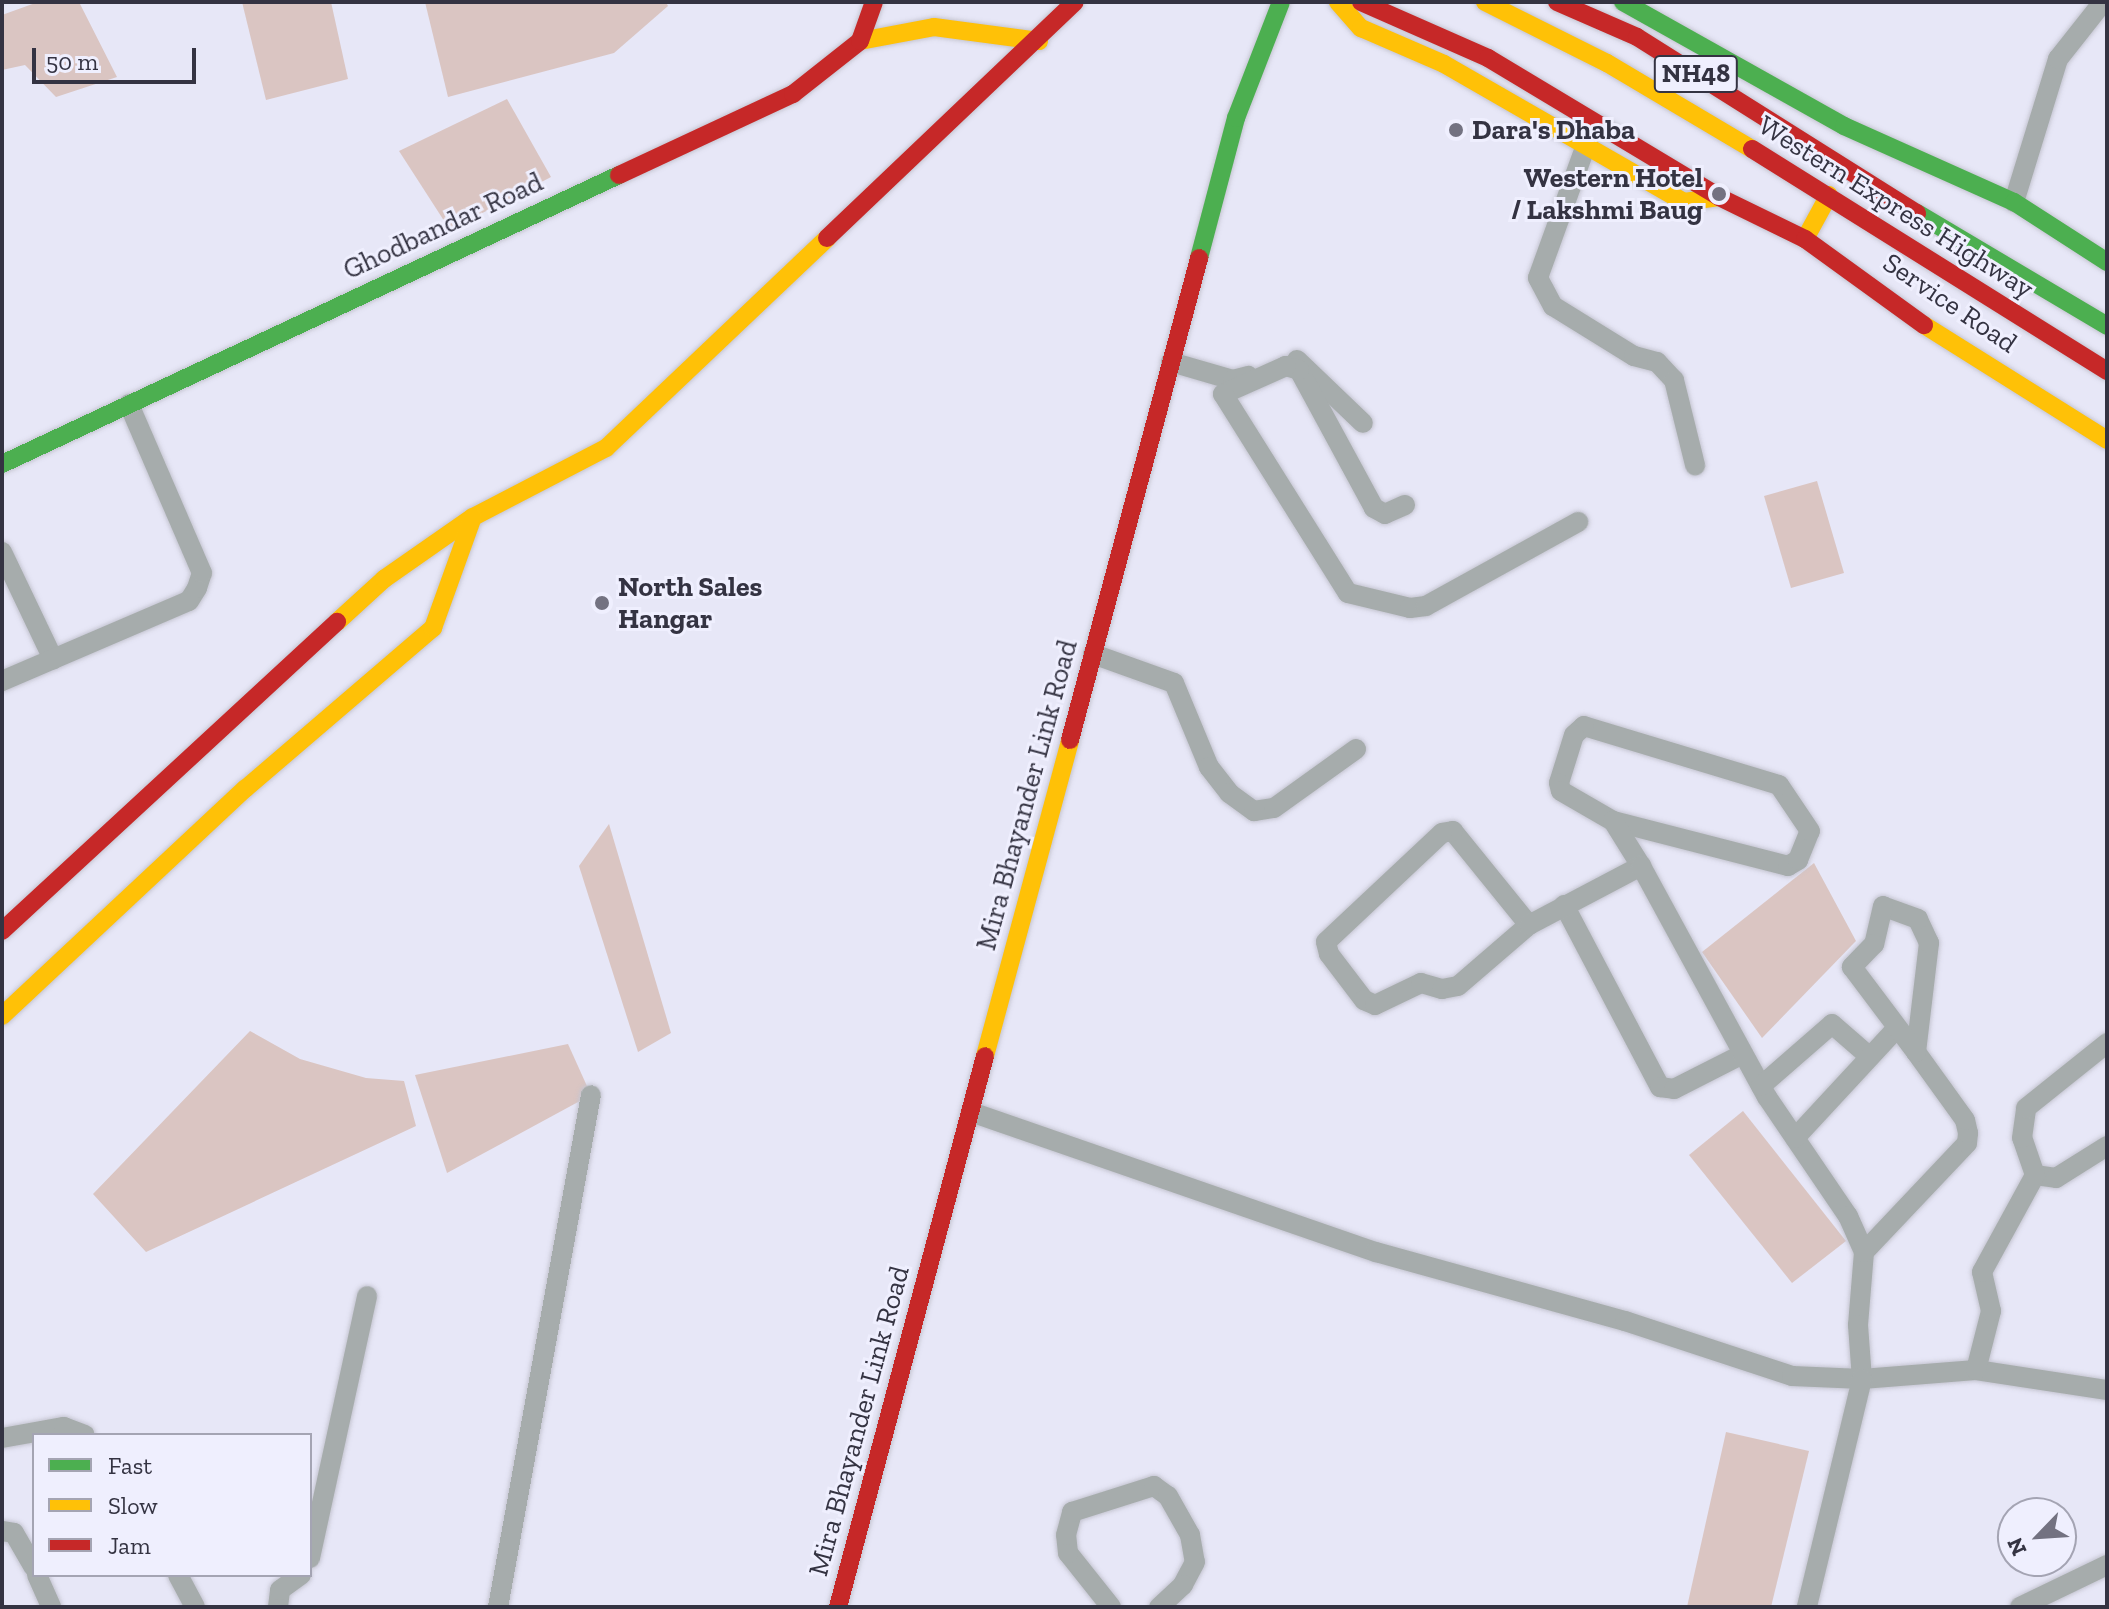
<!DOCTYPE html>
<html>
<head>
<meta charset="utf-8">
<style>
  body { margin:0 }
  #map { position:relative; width:2109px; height:1609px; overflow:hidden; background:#e7e7f7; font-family:"Zilla Slab",serif }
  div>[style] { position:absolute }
  .green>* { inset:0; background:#dac5c2 }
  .roads { filter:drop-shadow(0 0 2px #c5c5d1) drop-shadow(0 0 2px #c5c5d1) }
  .street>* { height:20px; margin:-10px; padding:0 10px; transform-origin:10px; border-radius:10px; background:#a6acac }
  .fast>* { height:18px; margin:-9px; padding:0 9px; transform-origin:9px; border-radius:9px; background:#4caf50 }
  .slow>* { height:18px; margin:-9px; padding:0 9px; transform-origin:9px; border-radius:9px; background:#ffc107 }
  .jam>* { height:18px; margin:-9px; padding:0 9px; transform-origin:9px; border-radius:9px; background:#c62828 }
  .dots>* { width:22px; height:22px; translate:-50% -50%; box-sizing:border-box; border:4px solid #efeffe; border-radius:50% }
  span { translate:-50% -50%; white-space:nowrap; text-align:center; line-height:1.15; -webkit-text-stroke:6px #efeffe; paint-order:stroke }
  .shield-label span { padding:2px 6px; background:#efeffe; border:2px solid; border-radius:6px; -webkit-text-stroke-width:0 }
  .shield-label { font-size:26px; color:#343342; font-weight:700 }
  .poi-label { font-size:28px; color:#343342; font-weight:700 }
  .left { translate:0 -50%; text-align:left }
  .right { translate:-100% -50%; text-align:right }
  .street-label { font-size:28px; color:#343342 }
  .frame { position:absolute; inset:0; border:4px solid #343342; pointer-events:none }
  .legend { position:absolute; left:32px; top:1433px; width:280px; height:144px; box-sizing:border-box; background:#efeffe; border:2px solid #a4a4b3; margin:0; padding:10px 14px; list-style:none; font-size:24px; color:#343342 }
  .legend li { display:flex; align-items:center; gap:16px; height:40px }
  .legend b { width:40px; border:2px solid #a4a4b3 }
  .north { position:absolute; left:1997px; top:1497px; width:80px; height:80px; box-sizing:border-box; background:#efeffe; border:2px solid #a4a4b3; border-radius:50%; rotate:245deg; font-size:22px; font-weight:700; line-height:32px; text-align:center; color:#343342 }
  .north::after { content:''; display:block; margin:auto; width:28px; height:36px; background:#737281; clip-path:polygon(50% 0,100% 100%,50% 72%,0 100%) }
  .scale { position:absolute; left:32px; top:48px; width:164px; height:36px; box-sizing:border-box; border:4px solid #343342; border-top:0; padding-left:10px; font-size:24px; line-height:28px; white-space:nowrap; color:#343342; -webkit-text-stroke:6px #efeffe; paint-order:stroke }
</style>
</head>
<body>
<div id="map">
  <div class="green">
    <i style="clip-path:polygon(38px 2px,79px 2px,117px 77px,56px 97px,25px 65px,2px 70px,2px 15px)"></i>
    <i style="clip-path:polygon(242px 2px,331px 2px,348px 79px,266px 100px)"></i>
    <i style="clip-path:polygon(425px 2px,666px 2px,668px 6px,614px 53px,448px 97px)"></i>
    <i style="clip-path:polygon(507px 99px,551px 177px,450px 230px,399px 151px)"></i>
    <i style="clip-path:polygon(1817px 481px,1844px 573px,1791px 588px,1764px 496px)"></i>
    <i style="clip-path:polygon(609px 824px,671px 1033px,638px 1052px,579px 866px)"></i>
    <i style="clip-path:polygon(1814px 863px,1856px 941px,1762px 1038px,1702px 952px)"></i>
    <i style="clip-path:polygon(250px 1031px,300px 1059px,366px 1078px,404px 1081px,416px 1126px,146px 1252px,93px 1194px)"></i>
    <i style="clip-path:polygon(568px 1044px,591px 1095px,447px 1173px,415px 1075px)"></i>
    <i style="clip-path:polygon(1743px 1111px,1846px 1241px,1792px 1283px,1689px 1155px)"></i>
    <i style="clip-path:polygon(1726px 1432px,1809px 1451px,1771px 1607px,1687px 1607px)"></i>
  </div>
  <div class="roads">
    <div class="street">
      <i style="left:1590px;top:134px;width:153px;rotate:109.9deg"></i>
      <i style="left:1538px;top:278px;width:32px;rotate:62deg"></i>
      <i style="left:1553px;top:306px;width:95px;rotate:31.7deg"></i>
      <i style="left:1634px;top:356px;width:24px;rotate:15deg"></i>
      <i style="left:1657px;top:362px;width:25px;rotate:47deg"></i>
      <i style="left:1674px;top:380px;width:88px;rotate:76.1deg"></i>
      <i style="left:2014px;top:202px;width:150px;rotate:-72.9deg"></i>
      <i style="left:2058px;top:59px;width:73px;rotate:-51.7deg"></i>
      <i style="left:1297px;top:360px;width:91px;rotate:43.7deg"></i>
      <i style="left:1171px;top:362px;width:65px;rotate:16.2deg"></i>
      <i style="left:1233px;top:380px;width:16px;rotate:-15deg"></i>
      <i style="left:1405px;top:505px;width:22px;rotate:156deg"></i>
      <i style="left:1385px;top:514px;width:13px;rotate:-151deg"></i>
      <i style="left:1374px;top:508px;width:157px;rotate:-118.5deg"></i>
      <i style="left:1299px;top:370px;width:14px;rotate:-163deg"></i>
      <i style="left:1286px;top:366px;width:69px;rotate:156deg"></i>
      <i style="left:1223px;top:394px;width:235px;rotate:57.9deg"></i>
      <i style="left:1348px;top:593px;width:64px;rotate:13.6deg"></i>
      <i style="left:1410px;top:608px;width:16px;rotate:-7deg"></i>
      <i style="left:1426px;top:606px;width:174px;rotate:-28.9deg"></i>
      <i style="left:2px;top:552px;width:119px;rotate:64.5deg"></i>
      <i style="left:1093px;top:654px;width:86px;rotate:19.7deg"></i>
      <i style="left:1174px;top:683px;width:91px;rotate:67.4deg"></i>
      <i style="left:1209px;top:767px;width:33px;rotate:52deg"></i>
      <i style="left:1229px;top:793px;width:31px;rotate:36deg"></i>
      <i style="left:1254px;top:811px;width:20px;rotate:-9deg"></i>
      <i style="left:1274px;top:808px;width:101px;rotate:-35.7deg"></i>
      <i style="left:2px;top:681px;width:203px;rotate:-23.2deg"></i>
      <i style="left:189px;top:601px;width:15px;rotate:-58deg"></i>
      <i style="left:197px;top:588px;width:16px;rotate:-72deg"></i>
      <i style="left:202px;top:573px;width:184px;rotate:-113.4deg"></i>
      <i style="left:1613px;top:821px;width:181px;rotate:14.4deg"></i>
      <i style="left:1788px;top:866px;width:12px;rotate:-31deg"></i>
      <i style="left:1798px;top:860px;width:31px;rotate:-68deg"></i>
      <i style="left:1810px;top:831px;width:55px;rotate:-124deg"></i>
      <i style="left:1779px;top:785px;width:204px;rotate:-163.2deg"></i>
      <i style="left:1584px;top:726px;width:13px;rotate:138deg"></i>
      <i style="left:1574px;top:735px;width:50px;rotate:107.4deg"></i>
      <i style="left:1559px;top:783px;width:8px;rotate:76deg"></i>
      <i style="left:1561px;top:791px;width:60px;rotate:30deg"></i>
      <i style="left:1613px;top:821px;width:53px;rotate:58.1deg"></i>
      <i style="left:1564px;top:905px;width:206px;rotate:62.2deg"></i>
      <i style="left:1660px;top:1087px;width:14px;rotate:8deg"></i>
      <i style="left:1674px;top:1089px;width:77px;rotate:-26.9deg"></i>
      <i style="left:1529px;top:925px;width:121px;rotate:-129deg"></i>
      <i style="left:1453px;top:831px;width:11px;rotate:170deg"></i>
      <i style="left:1442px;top:833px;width:159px;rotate:136.8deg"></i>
      <i style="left:1326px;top:942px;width:12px;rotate:76deg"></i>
      <i style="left:1329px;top:954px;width:58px;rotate:52.7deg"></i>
      <i style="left:1364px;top:1000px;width:12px;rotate:24deg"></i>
      <i style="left:1375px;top:1005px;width:51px;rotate:-25.6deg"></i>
      <i style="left:1421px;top:983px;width:22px;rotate:16deg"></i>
      <i style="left:1442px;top:989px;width:16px;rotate:-11deg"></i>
      <i style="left:1458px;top:986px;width:94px;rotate:-40.7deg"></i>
      <i style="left:1529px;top:925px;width:127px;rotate:-27.8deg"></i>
      <i style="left:1641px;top:866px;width:263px;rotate:61.4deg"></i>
      <i style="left:1767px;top:1097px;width:144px;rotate:55.8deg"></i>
      <i style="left:1848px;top:1216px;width:39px;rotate:66deg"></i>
      <i style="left:1864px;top:1252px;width:73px;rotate:94.7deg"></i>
      <i style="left:1858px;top:1325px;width:54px;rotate:85.8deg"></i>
      <i style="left:1862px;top:1379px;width:114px;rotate:-4.5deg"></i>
      <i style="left:1976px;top:1370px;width:133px;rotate:8.7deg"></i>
      <i style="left:1761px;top:1086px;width:94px;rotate:-41.1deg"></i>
      <i style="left:1832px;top:1024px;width:50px;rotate:41deg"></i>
      <i style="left:971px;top:1112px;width:429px;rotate:19.1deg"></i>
      <i style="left:1376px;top:1252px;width:258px;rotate:15.5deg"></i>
      <i style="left:1625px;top:1321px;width:176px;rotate:18.2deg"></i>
      <i style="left:1792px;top:1376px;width:70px;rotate:2.5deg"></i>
      <i style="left:1862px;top:1379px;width:235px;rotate:103.6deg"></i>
      <i style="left:1795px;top:1138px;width:150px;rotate:-47.2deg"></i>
      <i style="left:2035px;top:1175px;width:21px;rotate:8deg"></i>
      <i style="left:2056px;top:1178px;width:60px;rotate:-32.1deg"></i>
      <i style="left:1864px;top:1252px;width:150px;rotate:-46.6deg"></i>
      <i style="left:1967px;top:1143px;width:10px;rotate:-84deg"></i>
      <i style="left:1968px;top:1133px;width:13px;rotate:-103deg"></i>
      <i style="left:1965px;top:1120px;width:84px;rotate:-125.8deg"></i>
      <i style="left:1916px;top:1052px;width:110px;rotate:-83.2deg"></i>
      <i style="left:1929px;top:943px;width:26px;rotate:-115deg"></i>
      <i style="left:1918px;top:919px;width:37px;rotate:-160deg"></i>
      <i style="left:1883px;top:906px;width:39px;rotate:103deg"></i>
      <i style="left:1874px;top:944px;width:32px;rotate:134deg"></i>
      <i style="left:1852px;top:967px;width:106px;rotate:53deg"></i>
      <i style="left:1976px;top:1370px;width:61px;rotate:-75.7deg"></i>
      <i style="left:1991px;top:1311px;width:40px;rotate:-103deg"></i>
      <i style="left:1982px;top:1272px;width:111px;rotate:-61.3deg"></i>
      <i style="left:2035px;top:1175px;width:39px;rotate:-109deg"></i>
      <i style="left:2022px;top:1138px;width:30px;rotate:-82deg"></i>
      <i style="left:2026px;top:1108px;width:104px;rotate:-38.7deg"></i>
      <i style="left:2px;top:1438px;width:63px;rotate:-10.1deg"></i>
      <i style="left:64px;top:1427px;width:22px;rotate:21deg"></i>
      <i style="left:2px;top:1531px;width:12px;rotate:9deg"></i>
      <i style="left:14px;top:1533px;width:39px;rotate:60deg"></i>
      <i style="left:310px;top:1558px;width:268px;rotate:-77.7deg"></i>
      <i style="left:37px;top:1575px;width:35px;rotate:66deg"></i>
      <i style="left:178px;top:1575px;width:36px;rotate:62deg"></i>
      <i style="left:278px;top:1607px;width:17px;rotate:-83deg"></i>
      <i style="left:280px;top:1590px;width:26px;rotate:-36deg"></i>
      <i style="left:498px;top:1607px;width:520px;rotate:-79.71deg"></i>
      <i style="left:1111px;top:1607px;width:69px;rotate:-128.5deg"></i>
      <i style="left:1068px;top:1553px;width:18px;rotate:-96deg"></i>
      <i style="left:1066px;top:1535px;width:24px;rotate:-75deg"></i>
      <i style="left:1072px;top:1512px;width:86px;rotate:-17.6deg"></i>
      <i style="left:1154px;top:1486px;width:17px;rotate:36deg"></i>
      <i style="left:1168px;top:1496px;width:45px;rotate:60.6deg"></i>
      <i style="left:1190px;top:1535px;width:27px;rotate:80deg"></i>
      <i style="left:1195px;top:1562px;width:26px;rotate:118deg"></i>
      <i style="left:1183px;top:1585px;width:33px;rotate:137deg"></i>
      <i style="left:2020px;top:1607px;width:97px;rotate:-25.8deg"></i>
    </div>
    <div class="fast">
      <i style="left:1623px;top:2px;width:253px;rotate:29.3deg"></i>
      <i style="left:1844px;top:126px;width:186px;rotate:24.1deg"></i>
      <i style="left:2014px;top:202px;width:111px;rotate:32.8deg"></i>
      <i style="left:1917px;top:213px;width:221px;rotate:30.7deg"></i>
      <i style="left:1199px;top:258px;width:145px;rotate:-75.2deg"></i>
      <i style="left:1236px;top:118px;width:124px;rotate:-68.8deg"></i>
      <i style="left:2px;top:464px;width:681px;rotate:-25.1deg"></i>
    </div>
    <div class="slow">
      <i style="left:1338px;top:2px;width:35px;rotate:49deg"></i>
      <i style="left:1361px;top:28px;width:90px;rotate:23.4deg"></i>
      <i style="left:1444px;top:64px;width:277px;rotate:29.9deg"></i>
      <i style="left:1684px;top:202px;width:35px;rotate:-8deg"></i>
      <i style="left:1485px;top:2px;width:136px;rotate:26.6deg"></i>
      <i style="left:1607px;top:63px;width:169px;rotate:30.7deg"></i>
      <i style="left:860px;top:41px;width:75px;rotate:-10.7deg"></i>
      <i style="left:934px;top:27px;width:106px;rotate:7.6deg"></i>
      <i style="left:1805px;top:239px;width:50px;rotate:-61.4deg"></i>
      <i style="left:1924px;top:325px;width:216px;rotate:32.1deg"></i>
      <i style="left:337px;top:622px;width:64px;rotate:-42.5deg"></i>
      <i style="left:384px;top:579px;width:108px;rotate:-34.9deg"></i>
      <i style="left:473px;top:517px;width:150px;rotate:-27.4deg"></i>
      <i style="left:606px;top:448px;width:305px;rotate:-43.5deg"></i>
      <i style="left:2px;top:1016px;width:333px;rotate:-43.1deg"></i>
      <i style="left:245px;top:789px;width:248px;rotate:-40.6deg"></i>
      <i style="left:433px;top:628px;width:118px;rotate:-70.2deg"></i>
      <i style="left:985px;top:1056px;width:327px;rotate:-74.9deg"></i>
    </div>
    <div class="jam">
      <i style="left:1361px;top:2px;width:139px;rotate:23.8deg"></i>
      <i style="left:1488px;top:58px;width:270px;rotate:31deg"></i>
      <i style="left:1719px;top:197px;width:96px;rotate:26deg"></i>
      <i style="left:1805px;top:239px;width:147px;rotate:35.9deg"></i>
      <i style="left:1557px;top:2px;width:87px;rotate:23.6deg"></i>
      <i style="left:1637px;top:37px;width:331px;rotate:32.2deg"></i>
      <i style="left:1752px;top:149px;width:419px;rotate:32deg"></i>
      <i style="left:619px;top:175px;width:192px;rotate:-25deg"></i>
      <i style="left:793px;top:94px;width:85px;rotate:-38.3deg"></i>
      <i style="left:860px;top:41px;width:41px;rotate:-70.3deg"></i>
      <i style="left:827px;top:238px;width:342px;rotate:-43.6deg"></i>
      <i style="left:1070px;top:740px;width:499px;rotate:-75deg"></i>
      <i style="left:2px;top:931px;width:456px;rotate:-42.7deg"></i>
      <i style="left:838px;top:1607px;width:570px;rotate:-75.06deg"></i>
    </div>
  </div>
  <div class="dots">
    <i style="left:1456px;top:130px;background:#737281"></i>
    <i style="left:1719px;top:194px;background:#737281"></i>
    <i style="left:602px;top:603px;background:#737281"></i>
  </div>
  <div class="shield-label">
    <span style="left:1696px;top:74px">NH48</span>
  </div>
  <div class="poi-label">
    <span class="left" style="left:1472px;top:130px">Dara's Dhaba</span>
    <span class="right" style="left:1703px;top:194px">Western Hotel<br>/ Lakshmi Baug</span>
    <span class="left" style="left:618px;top:603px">North Sales<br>Hangar</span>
  </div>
  <div class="street-label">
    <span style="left:1896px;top:207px;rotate:32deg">Western Express Highway</span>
    <span style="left:443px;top:226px;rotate:-25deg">Ghodbandar Road</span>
    <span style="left:1950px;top:303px;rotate:34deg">Service Road</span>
    <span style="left:1027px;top:795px;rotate:-75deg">Mira Bhayander Link Road</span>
    <span style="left:859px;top:1421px;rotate:-75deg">Mira Bhayander Link Road</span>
  </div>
  <div class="frame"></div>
  <ul class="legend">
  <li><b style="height:10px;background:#4caf50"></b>Fast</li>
  <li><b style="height:10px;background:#ffc107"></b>Slow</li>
  <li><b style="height:10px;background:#c62828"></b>Jam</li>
  </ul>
  <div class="north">N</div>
  <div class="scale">50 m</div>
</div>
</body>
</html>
